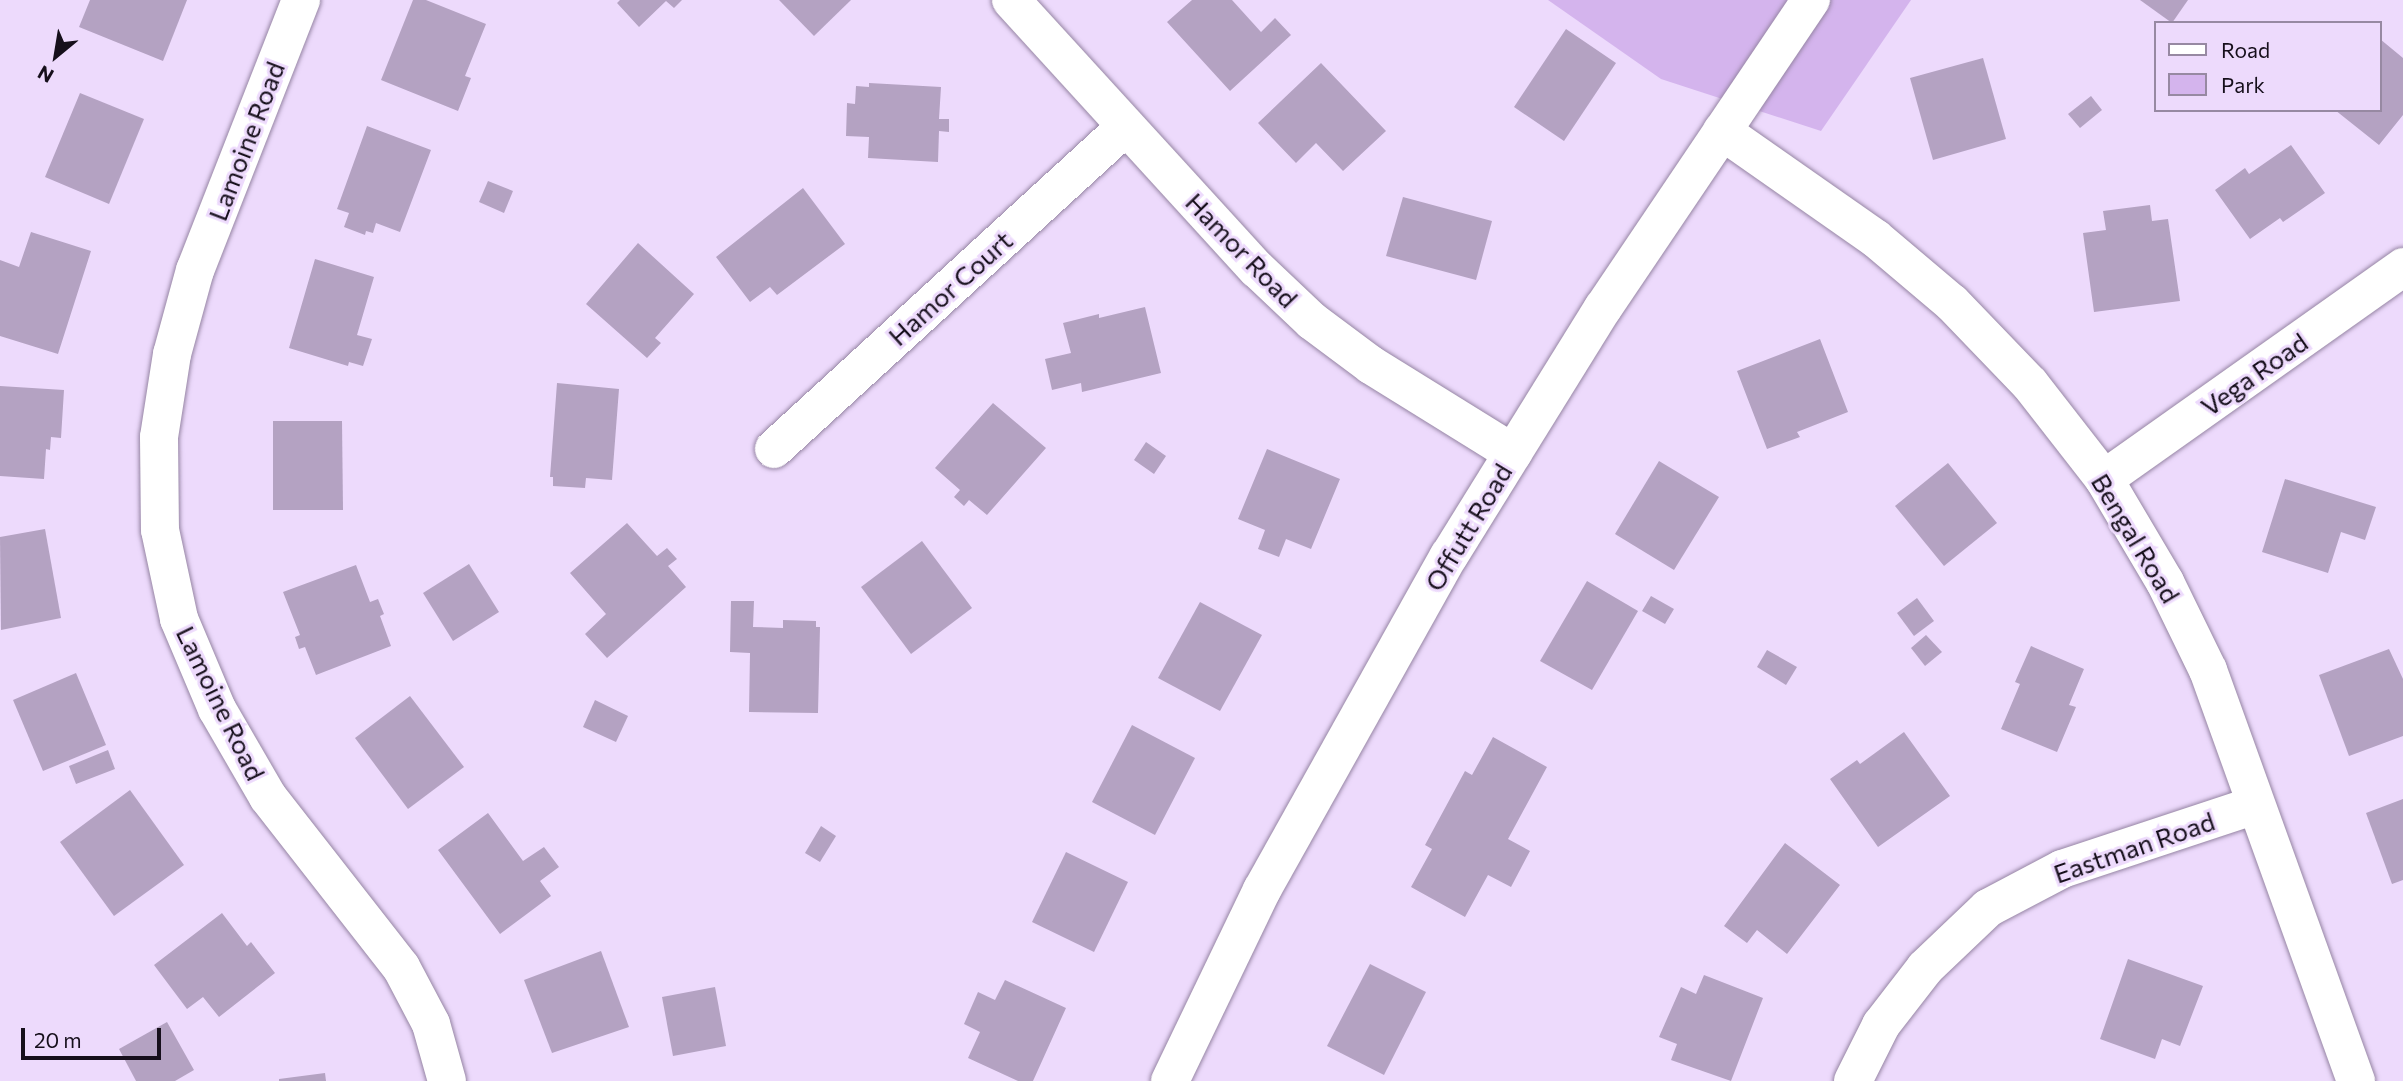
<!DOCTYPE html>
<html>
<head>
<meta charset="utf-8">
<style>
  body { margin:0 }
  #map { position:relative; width:2403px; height:1081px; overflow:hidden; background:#eddafc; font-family:Commissioner,sans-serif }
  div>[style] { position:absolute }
  .green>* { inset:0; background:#d4b4ed }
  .building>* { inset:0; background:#b4a2c2 }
  .roads { filter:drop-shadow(0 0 2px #9685a4) drop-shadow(0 0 2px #9685a4) }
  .minor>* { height:38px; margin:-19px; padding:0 19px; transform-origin:19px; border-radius:19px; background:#fff }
  .tertiary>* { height:38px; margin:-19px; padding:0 19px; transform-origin:19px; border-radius:19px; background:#fff }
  span { translate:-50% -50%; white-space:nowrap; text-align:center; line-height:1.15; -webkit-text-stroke:6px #eddafc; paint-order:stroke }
  .street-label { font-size:26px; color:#160f1b }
  .legend { position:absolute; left:2154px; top:21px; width:228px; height:91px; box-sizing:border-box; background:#eddafc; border:2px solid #9789a2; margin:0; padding:9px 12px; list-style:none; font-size:21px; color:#160f1b }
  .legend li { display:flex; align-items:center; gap:14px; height:35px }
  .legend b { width:35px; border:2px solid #9789a2 }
  .north { position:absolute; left:21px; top:21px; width:70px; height:70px; -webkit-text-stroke:5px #eddafc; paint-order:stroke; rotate:210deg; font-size:19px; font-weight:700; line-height:28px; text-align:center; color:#160f1b }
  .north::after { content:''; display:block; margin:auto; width:24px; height:32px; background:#160f1b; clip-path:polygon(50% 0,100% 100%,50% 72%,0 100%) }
  .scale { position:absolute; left:21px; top:1028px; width:140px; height:32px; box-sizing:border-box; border:4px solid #160f1b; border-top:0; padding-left:9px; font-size:21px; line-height:24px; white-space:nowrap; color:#160f1b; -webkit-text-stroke:5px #eddafc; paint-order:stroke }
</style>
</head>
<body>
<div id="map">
  <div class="green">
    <i style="clip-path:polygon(1548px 0,1911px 0,1821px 131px,1661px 79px)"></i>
  </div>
  <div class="building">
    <i style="clip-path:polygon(90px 0,187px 0,163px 61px,79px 27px)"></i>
    <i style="clip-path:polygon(413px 0,426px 0,486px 24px,465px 76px,471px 78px,458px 111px,381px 80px)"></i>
    <i style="clip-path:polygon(620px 0,682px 0,674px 8px,666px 1px,639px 27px,617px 3px)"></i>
    <i style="clip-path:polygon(779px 0,851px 0,814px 36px)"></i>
    <i style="clip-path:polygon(1192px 0,1232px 0,1261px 32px,1275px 18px,1291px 35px,1230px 91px,1167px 22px)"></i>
    <i style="clip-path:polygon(2140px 0,2188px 0,2172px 23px)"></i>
    <i style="clip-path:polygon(1566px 29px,1616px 63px,1564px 141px,1514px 107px)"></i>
    <i style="clip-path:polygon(2380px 39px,2403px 58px,2403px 115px,2379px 145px,2335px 110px,2380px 110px)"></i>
    <i style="clip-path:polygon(1983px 58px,2006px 139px,1933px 160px,1910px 78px)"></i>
    <i style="clip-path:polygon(1321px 63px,1386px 131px,1343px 171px,1316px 143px,1296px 163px,1258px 123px)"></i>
    <i style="clip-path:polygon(869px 83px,941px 87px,939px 119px,949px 119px,949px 132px,939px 131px,938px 162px,868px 158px,869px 137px,846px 136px,847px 103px,855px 104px,856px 86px,869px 87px)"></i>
    <i style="clip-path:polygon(80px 93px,144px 119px,109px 204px,45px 177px)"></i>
    <i style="clip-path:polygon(2091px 96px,2102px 110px,2080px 128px,2068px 114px)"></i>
    <i style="clip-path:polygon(367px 126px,431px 150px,400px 232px,376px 223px,373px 233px,366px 231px,365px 235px,344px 227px,349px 213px,337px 209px)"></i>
    <i style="clip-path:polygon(2291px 145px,2325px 193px,2283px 222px,2280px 218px,2250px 239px,2215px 190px,2245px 168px,2249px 174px)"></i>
    <i style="clip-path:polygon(488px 181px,513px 191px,504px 213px,479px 202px)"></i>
    <i style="clip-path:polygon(803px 188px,845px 244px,777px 295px,770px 287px,750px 302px,716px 257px)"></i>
    <i style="clip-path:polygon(1403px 197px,1492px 221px,1476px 280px,1386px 256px)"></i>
    <i style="clip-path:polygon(2150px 205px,2152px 221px,2168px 219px,2180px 301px,2094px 312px,2083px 233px,2106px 230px,2103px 211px)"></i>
    <i style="clip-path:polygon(31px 232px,91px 251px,58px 354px,0 336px,0 260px,19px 267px)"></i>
    <i style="clip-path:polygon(638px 243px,694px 294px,655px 338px,661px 343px,647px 358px,586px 304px)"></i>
    <i style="clip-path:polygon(315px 259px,374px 277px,357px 335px,372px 339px,363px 366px,349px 362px,348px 366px,289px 348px)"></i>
    <i style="clip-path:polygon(1145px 307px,1161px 373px,1082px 392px,1081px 383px,1052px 390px,1045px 359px,1071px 353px,1063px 323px,1099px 314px,1099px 318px)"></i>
    <i style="clip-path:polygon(1820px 339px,1848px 412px,1797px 432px,1800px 437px,1767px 449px,1737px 371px)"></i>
    <i style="clip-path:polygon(557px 383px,619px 389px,612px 480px,586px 478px,585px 488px,553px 486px,553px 477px,550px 477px)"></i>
    <i style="clip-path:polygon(0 386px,64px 390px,61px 438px,51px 437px,50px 450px,46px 449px,44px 479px,0 476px)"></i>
    <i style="clip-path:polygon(993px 403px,1046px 448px,987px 515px,969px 500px,964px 506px,954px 497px,960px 490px,935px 468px)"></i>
    <i style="clip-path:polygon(273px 421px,342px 421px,343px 510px,273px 510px)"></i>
    <i style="clip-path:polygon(1146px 442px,1166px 456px,1154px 474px,1134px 460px)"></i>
    <i style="clip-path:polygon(1267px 449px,1340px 479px,1311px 549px,1286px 539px,1279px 557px,1258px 549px,1265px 530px,1238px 519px)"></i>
    <i style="clip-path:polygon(1659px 461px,1719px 497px,1674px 570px,1615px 534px)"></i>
    <i style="clip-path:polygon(1948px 463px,1997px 523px,1944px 566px,1895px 506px)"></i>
    <i style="clip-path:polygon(2285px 479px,2376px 507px,2365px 540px,2341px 532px,2328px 573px,2262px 552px)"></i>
    <i style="clip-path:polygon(627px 523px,657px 556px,667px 548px,677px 559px,668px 566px,686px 587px,607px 658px,585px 634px,606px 614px,570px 573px)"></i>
    <i style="clip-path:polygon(45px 529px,61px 618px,1px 630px,0 537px)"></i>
    <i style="clip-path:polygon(922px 541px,972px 608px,911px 654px,861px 587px)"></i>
    <i style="clip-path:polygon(469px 564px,499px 612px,453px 641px,423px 593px)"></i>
    <i style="clip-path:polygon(356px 565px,370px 602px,378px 599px,384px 614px,380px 616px,391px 646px,316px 675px,305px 647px,299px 649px,295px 637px,300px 635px,283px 592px)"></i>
    <i style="clip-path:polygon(1587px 581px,1638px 611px,1592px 690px,1540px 661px)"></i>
    <i style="clip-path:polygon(1651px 596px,1674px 609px,1665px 624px,1642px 611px)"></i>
    <i style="clip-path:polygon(1917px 598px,1934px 621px,1914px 636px,1897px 613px)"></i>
    <i style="clip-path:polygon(731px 601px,754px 601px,753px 627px,783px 628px,783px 620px,816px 621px,816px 627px,820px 627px,818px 713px,749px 712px,750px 653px,730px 652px)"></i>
    <i style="clip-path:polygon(1200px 602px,1262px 635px,1220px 711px,1158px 678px)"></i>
    <i style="clip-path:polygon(1926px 635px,1942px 652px,1925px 666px,1911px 648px)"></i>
    <i style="clip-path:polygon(2031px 646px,2084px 669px,2069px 705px,2076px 707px,2057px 752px,2001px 729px,2020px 684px,2015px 682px)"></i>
    <i style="clip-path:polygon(2389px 649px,2403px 679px,2403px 736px,2349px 756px,2319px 675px)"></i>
    <i style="clip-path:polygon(1767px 650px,1797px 667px,1786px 685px,1757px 667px)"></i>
    <i style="clip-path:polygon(76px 673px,106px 745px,43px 771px,13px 700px)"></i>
    <i style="clip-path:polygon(410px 696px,464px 767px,408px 809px,355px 738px)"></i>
    <i style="clip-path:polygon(595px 700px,628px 716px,616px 742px,583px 727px)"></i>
    <i style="clip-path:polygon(1132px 725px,1195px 758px,1155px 835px,1092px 802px)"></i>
    <i style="clip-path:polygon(1904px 732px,1950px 796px,1878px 847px,1830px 779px,1857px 760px,1860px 764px)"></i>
    <i style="clip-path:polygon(1493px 737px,1547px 767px,1508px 839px,1530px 851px,1511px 887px,1488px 875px,1465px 917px,1411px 887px,1432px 849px,1425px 845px,1465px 771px,1472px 775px)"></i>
    <i style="clip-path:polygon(108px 750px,115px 769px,76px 784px,69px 766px)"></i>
    <i style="clip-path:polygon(130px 790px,184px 865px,114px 916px,60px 842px)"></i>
    <i style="clip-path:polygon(2403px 799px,2403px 880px,2392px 884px,2366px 813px)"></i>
    <i style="clip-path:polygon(488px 813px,523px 861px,544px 847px,559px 867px,540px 881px,551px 896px,500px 934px,438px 850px)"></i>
    <i style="clip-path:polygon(821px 826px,836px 836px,820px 862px,805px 853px)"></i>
    <i style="clip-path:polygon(1785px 843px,1840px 885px,1787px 954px,1757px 930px,1747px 943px,1724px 926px)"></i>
    <i style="clip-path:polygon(1066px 852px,1128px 882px,1094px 952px,1032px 922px)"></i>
    <i style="clip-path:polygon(222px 913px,247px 946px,251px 942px,275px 973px,219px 1017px,203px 997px,187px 1009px,154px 965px)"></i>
    <i style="clip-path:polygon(601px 951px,629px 1027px,552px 1053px,524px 980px)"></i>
    <i style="clip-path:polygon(2128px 959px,2203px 986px,2180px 1046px,2162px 1039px,2155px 1059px,2100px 1039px)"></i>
    <i style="clip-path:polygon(1370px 964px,1426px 992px,1384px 1075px,1327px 1046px)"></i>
    <i style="clip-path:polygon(1704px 975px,1763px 998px,1731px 1081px,1671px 1060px,1677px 1044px,1659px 1037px,1681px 987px,1696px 994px)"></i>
    <i style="clip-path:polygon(1005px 980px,1066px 1008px,1033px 1081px,1018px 1081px,968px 1058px,980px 1032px,964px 1024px,978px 992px,995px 1000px)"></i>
    <i style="clip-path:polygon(715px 987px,726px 1046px,673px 1056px,662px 997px)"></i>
    <i style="clip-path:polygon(167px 1022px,194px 1070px,175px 1081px,136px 1081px,119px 1049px)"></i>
    <i style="clip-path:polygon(325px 1073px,326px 1081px,279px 1081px,279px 1079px)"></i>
  </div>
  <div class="roads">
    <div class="minor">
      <i style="left:301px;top:0;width:290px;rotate:111.4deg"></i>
      <i style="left:195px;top:270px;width:87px;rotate:105.3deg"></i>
      <i style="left:172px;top:354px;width:84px;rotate:98.9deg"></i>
      <i style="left:159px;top:437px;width:93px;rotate:89.4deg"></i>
      <i style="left:160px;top:530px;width:91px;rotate:77.9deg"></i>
      <i style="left:179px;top:619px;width:98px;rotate:67.1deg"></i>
      <i style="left:217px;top:709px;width:102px;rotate:59.9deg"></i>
      <i style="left:268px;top:797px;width:216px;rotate:52deg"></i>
      <i style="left:401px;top:967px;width:64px;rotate:62.2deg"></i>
      <i style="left:431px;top:1024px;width:59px;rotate:74.3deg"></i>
      <i style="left:1011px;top:0;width:365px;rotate:47.6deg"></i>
      <i style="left:1257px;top:269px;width:76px;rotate:43.4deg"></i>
      <i style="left:1312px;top:321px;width:74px;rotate:36.7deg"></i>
      <i style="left:1371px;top:365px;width:167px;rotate:31.8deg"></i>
      <i style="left:1722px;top:131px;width:187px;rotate:35deg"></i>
      <i style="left:1875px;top:238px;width:101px;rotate:40.2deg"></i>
      <i style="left:1952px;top:303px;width:112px;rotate:46.1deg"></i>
      <i style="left:2030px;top:384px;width:120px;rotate:52.1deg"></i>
      <i style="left:2104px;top:479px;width:120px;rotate:59.4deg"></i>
      <i style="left:2165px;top:582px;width:98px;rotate:64deg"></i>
      <i style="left:2208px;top:670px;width:437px;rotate:70.2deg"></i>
      <i style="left:774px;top:449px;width:477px;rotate:-42.5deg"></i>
      <i style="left:2104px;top:479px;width:367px;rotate:-35.3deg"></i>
      <i style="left:1853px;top:1081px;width:63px;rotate:-63.4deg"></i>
      <i style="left:1881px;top:1025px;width:72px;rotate:-52.3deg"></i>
      <i style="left:1925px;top:968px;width:87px;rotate:-43.6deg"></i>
      <i style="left:1988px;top:908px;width:84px;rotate:-27.8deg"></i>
      <i style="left:2062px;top:869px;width:203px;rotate:-18.3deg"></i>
    </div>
    <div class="tertiary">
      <i style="left:1170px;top:1081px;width:212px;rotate:-64.3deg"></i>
      <i style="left:1262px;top:890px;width:383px;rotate:-60.8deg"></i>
      <i style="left:1449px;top:556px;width:292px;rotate:-58.2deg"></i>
      <i style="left:1603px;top:308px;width:372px;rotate:-56deg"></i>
    </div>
  </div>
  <div class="street-label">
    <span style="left:246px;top:141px;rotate:-69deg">Lamoine Road</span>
    <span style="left:1242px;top:250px;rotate:46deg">Hamor Road</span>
    <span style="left:950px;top:288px;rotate:-42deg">Hamor Court</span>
    <span style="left:2254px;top:374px;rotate:-35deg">Vega Road</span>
    <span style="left:1468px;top:527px;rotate:-59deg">Offutt Road</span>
    <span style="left:2136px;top:538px;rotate:59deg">Bengal Road</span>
    <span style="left:221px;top:703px;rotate:64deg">Lamoine Road</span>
    <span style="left:2134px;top:847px;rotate:-19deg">Eastman Road</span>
  </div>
  <ul class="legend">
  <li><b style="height:9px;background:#fff"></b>Road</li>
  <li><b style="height:19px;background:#d4b4ed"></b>Park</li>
  </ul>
  <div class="north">N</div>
  <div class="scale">20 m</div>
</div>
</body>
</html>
